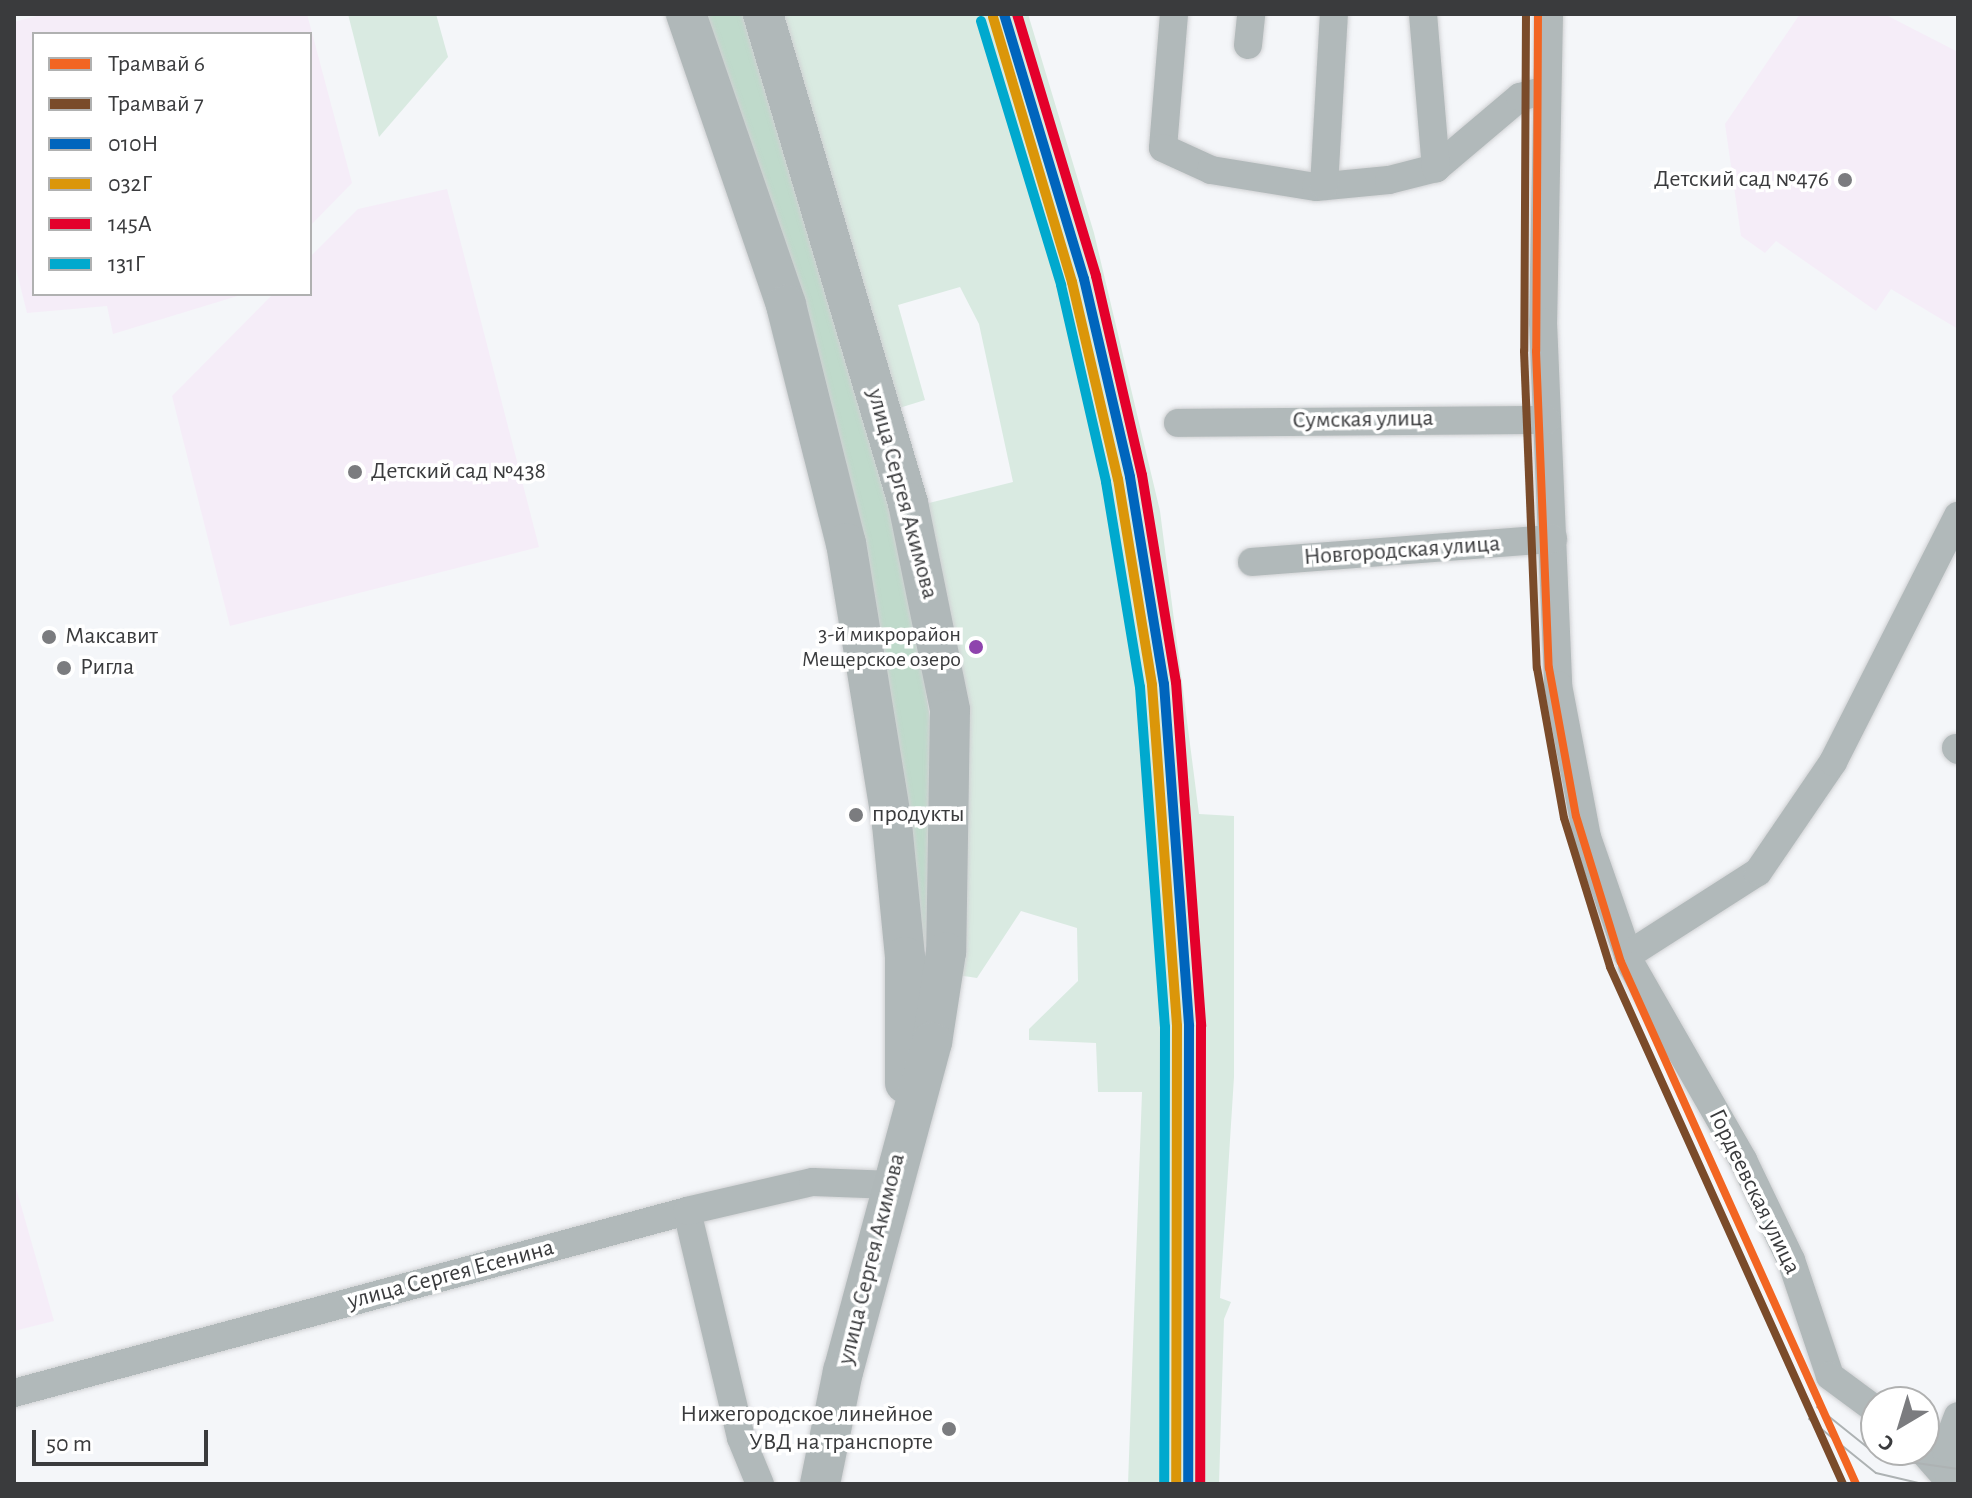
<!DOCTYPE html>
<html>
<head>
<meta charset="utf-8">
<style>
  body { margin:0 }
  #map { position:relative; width:1972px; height:1498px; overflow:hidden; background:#f4f6f9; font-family:"Alegreya Sans",sans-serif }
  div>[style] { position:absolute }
  .education>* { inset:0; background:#f5edf8 }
  .green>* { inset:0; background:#d9eae1 }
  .forest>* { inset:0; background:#bfdacb }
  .roads { filter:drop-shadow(0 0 2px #d0d1d3) drop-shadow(0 0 2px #d0d1d3) }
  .minor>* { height:28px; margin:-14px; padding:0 14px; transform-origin:14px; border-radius:14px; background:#b1b9ba }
  .secondary>* { height:40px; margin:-20px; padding:0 20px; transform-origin:20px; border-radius:20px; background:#b0b8b9 }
  .tram>* { height:2px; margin:-1px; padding:0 1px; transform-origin:1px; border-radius:1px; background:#adb2b3 }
  .rail-1>* { height:10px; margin:-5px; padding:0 5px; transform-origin:5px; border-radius:5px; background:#0065bd }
  .rail-2>* { height:10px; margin:-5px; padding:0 5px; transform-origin:5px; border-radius:5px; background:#db9609 }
  .rail-3>* { height:10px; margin:-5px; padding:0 5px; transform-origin:5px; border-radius:5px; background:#e4002b }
  .rail-4>* { height:10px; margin:-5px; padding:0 5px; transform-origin:5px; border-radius:5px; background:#00a9ce }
  .tram-1>* { height:8px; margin:-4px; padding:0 4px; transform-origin:4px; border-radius:4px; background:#f26522 }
  .tram-2>* { height:8px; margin:-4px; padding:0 4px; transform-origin:4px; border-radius:4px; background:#7a4b2a }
  .dots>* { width:22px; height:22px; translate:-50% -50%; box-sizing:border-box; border:4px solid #fff; border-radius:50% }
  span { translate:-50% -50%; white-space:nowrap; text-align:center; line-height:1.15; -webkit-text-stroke:7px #fff; paint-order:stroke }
  .bus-label { font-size:22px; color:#3a3b3d }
  .right { translate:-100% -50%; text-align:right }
  .poi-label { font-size:24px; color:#3a3b3d }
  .left { translate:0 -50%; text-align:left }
  .street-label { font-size:24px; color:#3a3b3d }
  .frame { position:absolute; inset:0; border:16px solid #3a3b3d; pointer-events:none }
  .legend { position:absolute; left:32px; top:32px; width:280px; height:264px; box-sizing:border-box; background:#fff; border:2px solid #b0b1b1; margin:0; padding:10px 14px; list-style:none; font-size:24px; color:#3a3b3d }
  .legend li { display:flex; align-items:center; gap:16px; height:40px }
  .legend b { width:40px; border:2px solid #b0b1b1 }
  .north { position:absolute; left:1860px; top:1386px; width:80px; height:80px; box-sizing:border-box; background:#fff; border:2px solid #b0b1b1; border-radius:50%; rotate:218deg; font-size:22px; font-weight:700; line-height:32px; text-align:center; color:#3a3b3d }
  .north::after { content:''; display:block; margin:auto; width:28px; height:36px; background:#7b7c7f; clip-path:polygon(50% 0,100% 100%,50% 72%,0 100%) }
  .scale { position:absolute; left:32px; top:1430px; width:176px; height:36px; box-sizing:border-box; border:4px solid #3a3b3d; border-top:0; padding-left:10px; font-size:24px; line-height:28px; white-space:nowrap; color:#3a3b3d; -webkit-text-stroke:6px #fff; paint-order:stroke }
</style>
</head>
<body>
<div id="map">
  <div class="education">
    <i style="clip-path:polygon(44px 14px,307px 14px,352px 183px,310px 226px,310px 34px,34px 34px,34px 294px,244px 294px,113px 334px,107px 306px,27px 313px,14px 261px,14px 22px)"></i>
    <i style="clip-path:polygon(1800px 14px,1884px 14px,1958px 52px,1958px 329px,1891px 289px,1876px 311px,1776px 241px,1765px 253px,1741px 236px,1725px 124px)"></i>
    <i style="clip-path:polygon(447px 189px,539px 547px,230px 626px,172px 396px,273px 294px,310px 294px,310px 257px,358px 209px)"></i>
    <i style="clip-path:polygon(14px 1181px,54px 1321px,14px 1331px)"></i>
  </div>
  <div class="green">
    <i style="clip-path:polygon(348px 14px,436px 14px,448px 57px,379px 137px)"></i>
    <i style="clip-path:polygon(780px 14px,1028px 14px,1094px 233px,1160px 511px,1199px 814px,1234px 816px,1234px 1077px,1220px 1298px,1231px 1302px,1224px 1319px,1219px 1484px,1128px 1484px,1142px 1092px,1098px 1092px,1096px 1043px,1029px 1040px,1029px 1029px,1078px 981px,1077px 928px,1021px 911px,977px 978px,957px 975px,921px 505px,1013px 482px,979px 324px,960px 287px,898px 305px,925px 400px,896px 409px)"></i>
  </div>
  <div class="forest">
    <i style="clip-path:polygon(701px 14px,751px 14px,897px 510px,931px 724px,934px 954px,913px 954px,896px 751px)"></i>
  </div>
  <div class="roads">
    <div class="minor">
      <i style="left:1174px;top:14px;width:134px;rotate:94.7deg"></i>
      <i style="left:1163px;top:148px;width:53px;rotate:24.6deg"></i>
      <i style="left:1211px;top:170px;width:106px;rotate:9.2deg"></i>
      <i style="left:1316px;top:187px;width:73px;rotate:-5.5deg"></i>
      <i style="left:1389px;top:180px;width:49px;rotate:-14.3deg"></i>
      <i style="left:1436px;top:168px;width:110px;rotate:-40.2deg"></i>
      <i style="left:1520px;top:97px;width:28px;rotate:-15deg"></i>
      <i style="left:1423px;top:14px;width:155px;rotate:85.2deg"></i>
      <i style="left:1549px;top:14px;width:308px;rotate:91.1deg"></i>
      <i style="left:1543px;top:322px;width:363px;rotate:87.6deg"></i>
      <i style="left:1558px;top:685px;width:155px;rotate:79.2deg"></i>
      <i style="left:1587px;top:837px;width:125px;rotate:70.8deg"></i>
      <i style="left:1628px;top:955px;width:154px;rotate:-32.6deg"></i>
      <i style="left:1758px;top:872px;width:133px;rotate:-55.7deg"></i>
      <i style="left:1833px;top:762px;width:276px;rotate:-63.1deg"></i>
      <i style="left:1248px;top:45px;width:31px;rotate:-84deg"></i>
      <i style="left:1324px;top:186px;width:172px;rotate:-86.7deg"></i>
      <i style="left:1178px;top:423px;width:369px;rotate:-0.5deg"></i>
      <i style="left:1252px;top:562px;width:302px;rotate:-4.4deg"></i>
      <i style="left:1956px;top:748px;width:3px;rotate:45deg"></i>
      <i style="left:1632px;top:966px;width:224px;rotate:60.2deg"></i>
      <i style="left:1743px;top:1160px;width:111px;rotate:64.4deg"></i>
      <i style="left:1791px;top:1260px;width:122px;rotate:71.4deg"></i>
      <i style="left:1830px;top:1376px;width:57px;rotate:36.5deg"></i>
      <i style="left:687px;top:1211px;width:233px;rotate:76.6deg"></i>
      <i style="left:741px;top:1438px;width:50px;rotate:67.6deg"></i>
      <i style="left:14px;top:1393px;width:697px;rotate:-15.13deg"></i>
      <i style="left:687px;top:1211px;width:129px;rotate:-13deg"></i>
      <i style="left:813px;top:1182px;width:80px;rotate:2.1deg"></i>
      <i style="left:1922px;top:1450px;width:43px;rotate:48.8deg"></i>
      <i style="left:1950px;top:1484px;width:37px;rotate:-96deg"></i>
      <i style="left:1946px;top:1447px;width:33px;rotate:-69deg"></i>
    </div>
    <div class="secondary">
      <i style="left:686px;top:14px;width:308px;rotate:71deg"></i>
      <i style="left:786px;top:305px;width:245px;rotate:75.9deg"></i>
      <i style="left:846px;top:543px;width:285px;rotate:80.7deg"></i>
      <i style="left:892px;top:824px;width:134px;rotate:84.4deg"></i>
      <i style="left:905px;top:957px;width:126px;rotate:90deg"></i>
      <i style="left:763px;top:14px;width:510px;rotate:73.48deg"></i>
      <i style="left:908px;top:503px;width:211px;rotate:78.5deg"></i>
      <i style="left:950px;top:710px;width:242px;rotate:90.9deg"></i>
      <i style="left:946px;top:952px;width:91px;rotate:98.8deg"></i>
      <i style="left:932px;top:1042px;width:341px;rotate:105.1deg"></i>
      <i style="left:843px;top:1371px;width:115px;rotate:101.5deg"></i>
    </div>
  </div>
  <div class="tram">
    <i style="left:1817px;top:1407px;width:82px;rotate:38.6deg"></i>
    <i style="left:1881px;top:1458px;width:78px;rotate:8.1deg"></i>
    <i style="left:1809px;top:1419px;width:86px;rotate:38.9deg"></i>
    <i style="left:1876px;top:1473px;width:48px;rotate:13.2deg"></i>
  </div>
  <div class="rail-1">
    <i style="left:1004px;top:14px;width:277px;rotate:73.2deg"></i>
    <i style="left:1084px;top:279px;width:203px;rotate:76.9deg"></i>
    <i style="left:1130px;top:477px;width:210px;rotate:80.7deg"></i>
    <i style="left:1164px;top:684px;width:343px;rotate:85.8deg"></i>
    <i style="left:1189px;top:1026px;width:458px;rotate:90.1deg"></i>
  </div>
  <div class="rail-2">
    <i style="left:993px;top:17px;width:277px;rotate:73.4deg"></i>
    <i style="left:1072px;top:282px;width:202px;rotate:76.9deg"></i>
    <i style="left:1118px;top:479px;width:209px;rotate:80.6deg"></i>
    <i style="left:1152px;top:685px;width:342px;rotate:85.8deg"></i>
    <i style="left:1177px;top:1026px;width:458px;rotate:90.1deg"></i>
  </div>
  <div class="rail-3">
    <i style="left:1017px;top:14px;width:274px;rotate:73.2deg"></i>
    <i style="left:1096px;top:276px;width:204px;rotate:77deg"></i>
    <i style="left:1142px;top:475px;width:210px;rotate:80.7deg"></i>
    <i style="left:1176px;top:682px;width:345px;rotate:85.8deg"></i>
    <i style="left:1201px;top:1026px;width:458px;rotate:90.1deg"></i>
  </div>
  <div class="rail-4">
    <i style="left:981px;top:21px;width:276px;rotate:73.1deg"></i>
    <i style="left:1061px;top:285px;width:202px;rotate:77.1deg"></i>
    <i style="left:1106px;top:482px;width:208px;rotate:80.6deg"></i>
    <i style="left:1140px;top:687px;width:341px;rotate:85.8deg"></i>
    <i style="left:1165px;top:1027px;width:457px;rotate:90.1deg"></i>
  </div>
  <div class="tram-1">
    <i style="left:1538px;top:14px;width:337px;rotate:90.3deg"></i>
    <i style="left:1536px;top:351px;width:317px;rotate:87.7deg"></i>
    <i style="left:1549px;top:668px;width:150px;rotate:79.7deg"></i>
    <i style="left:1576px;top:816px;width:153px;rotate:72.9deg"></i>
    <i style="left:1621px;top:962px;width:572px;rotate:65.76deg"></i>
  </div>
  <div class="tram-2">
    <i style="left:1526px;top:14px;width:337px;rotate:90.3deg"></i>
    <i style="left:1524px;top:351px;width:317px;rotate:87.7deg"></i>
    <i style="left:1537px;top:668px;width:152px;rotate:79.8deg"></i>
    <i style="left:1564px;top:818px;width:156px;rotate:72.8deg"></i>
    <i style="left:1610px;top:967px;width:567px;rotate:65.74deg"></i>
  </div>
  <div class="dots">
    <i style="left:1845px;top:180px;background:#7b7c7f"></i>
    <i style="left:355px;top:472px;background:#7b7c7f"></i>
    <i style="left:49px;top:637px;background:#7b7c7f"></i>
    <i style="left:976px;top:647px;background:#8e44ad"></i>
    <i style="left:64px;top:668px;background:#7b7c7f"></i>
    <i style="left:856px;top:815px;background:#7b7c7f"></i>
    <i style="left:949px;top:1429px;background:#7b7c7f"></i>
  </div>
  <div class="bus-label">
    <span class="right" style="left:961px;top:647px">3-й микрорайон<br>Мещерское озеро</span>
  </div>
  <div class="poi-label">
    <span class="right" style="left:1829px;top:180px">Детский сад №476</span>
    <span class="left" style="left:371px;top:472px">Детский сад №438</span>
    <span class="left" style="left:65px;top:637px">Максавит</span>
    <span class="left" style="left:80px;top:668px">Ригла</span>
    <span class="left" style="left:872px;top:815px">продукты</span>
    <span class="right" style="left:933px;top:1429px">Нижегородское линейное<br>УВД на транспорте</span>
  </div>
  <div class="street-label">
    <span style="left:1363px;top:420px;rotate:-1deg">Сумская улица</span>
    <span style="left:902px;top:494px;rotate:75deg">улица Сергея Акимова</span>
    <span style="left:1402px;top:551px;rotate:-4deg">Новгородская улица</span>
    <span style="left:1754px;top:1192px;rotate:64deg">Гордеевская улица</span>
    <span style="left:872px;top:1259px;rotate:-76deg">улица Сергея Акимова</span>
    <span style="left:451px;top:1275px;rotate:-15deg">улица Сергея Есенина</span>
  </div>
  <div class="frame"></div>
  <ul class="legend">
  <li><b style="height:10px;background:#f26522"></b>Трамвай 6</li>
  <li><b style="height:10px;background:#7a4b2a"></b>Трамвай 7</li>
  <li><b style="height:10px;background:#0065bd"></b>010Н</li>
  <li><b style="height:10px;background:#db9609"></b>032Г</li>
  <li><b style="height:10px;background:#e4002b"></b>145А</li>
  <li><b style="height:10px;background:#00a9ce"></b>131Г</li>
  </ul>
  <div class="north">С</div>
  <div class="scale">50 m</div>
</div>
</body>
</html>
